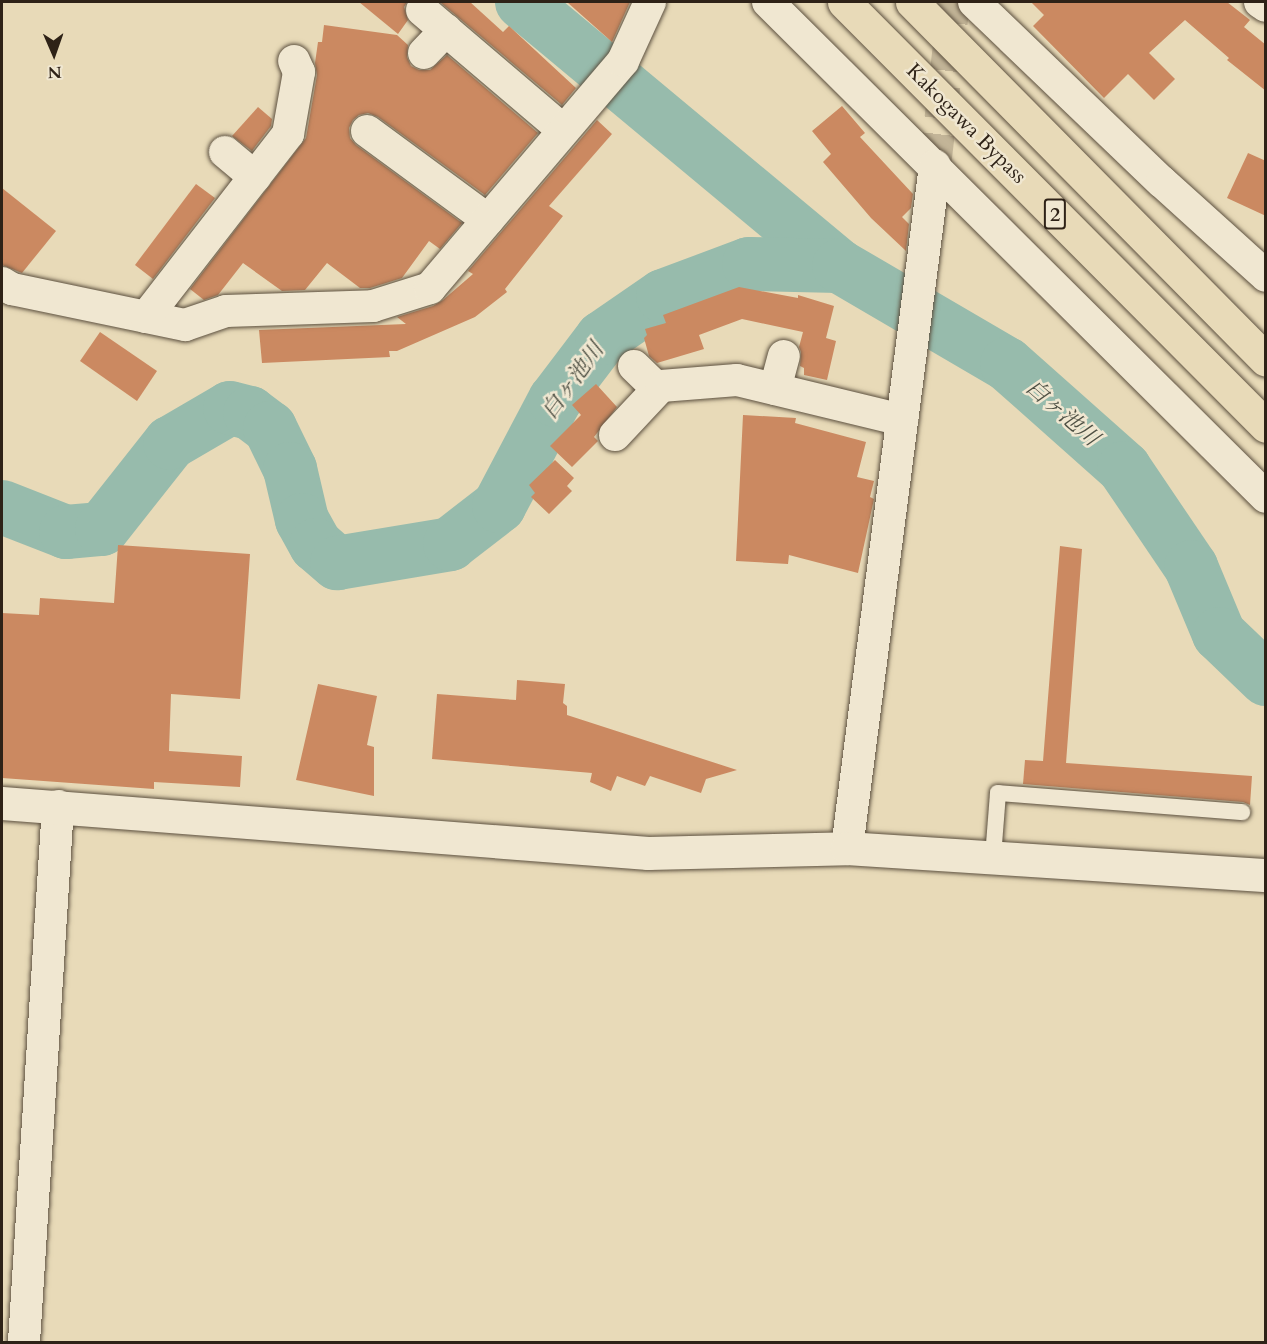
<!DOCTYPE html>
<html>
<head>
<meta charset="utf-8">
<style>
  body { margin:0 }
  #map { position:relative; width:1267px; height:1344px; overflow:hidden; background:#e8dab8; font-family:Cardo,"Noto Serif JP",serif }
  div>[style] { position:absolute }
  .river>* { height:54px; margin:-27px; padding:0 27px; transform-origin:27px; border-radius:27px; background:#97bbac }
  .building>* { inset:0; background:#cb8961 }
  .minor-tunnel>* { height:32px; margin-top:-16px; transform-origin:0; background:repeating-linear-gradient(90deg,#c3b598 0 32px,transparent 0 48px) }
  .roads { filter:drop-shadow(0 0 2px #5c503f) drop-shadow(0 0 2px #5c503f) }
  .service>* { height:16px; margin:-8px; padding:0 8px; transform-origin:8px; border-radius:8px; background:#f0e7d1 }
  .minor>* { height:32px; margin:-16px; padding:0 16px; transform-origin:16px; border-radius:16px; background:#f0e7d1 }
  .tertiary>* { height:33px; margin:-16.5px; padding:0 16.5px; transform-origin:16.5px; border-radius:16.5px; background:#f0e7d1 }
  .motorway>* { height:33px; margin:-16.5px; padding:0 16.5px; transform-origin:16.5px; border-radius:16.5px; background:#e8dab8 }
  span { translate:-50% -50%; white-space:nowrap; text-align:center; line-height:1.15; -webkit-text-stroke:5px #f0e7d1; paint-order:stroke }
  .shield-label span { padding:2px 4px; background:#f0e7d1; border:2px solid; border-radius:4px; -webkit-text-stroke-width:0 }
  .shield-label { font-size:20px; color:#2e2217; font-weight:700 }
  .street-label { font-size:21px; color:#2e2217 }
  .water-label { font-size:22px; color:#4e5044; font-style:italic }
  .frame { position:absolute; inset:0; border:3px solid #2e2217; pointer-events:none }
  .north { position:absolute; left:24px; top:24px; width:60px; height:60px; -webkit-text-stroke:4px #f0e7d1; paint-order:stroke; rotate:178deg; font-size:16px; font-weight:700; line-height:24px; text-align:center; color:#2e2217 }
  .north::after { content:''; display:block; margin:auto; width:21px; height:27px; background:#2e2217; clip-path:polygon(50% 0,100% 100%,50% 72%,0 100%) }
</style>
</head>
<body>
<div id="map">
  <div class="river">
    <i style="left:522px;top:2px;width:413px;rotate:39.8deg"></i>
    <i style="left:2px;top:507px;width:69px;rotate:21.3deg"></i>
    <i style="left:66px;top:532px;width:36px;rotate:-5deg"></i>
    <i style="left:102px;top:529px;width:110px;rotate:-51.7deg"></i>
    <i style="left:170px;top:443px;width:69px;rotate:-30.3deg"></i>
    <i style="left:230px;top:408px;width:21px;rotate:14deg"></i>
    <i style="left:250px;top:413px;width:25px;rotate:37deg"></i>
    <i style="left:270px;top:428px;width:46px;rotate:64deg"></i>
    <i style="left:290px;top:469px;width:52px;rotate:76.8deg"></i>
    <i style="left:302px;top:520px;width:29px;rotate:61deg"></i>
    <i style="left:316px;top:545px;width:28px;rotate:41deg"></i>
    <i style="left:337px;top:563px;width:115px;rotate:-9.5deg"></i>
    <i style="left:450px;top:544px;width:62px;rotate:-37.8deg"></i>
    <i style="left:499px;top:506px;width:120px;rotate:-62.2deg"></i>
    <i style="left:555px;top:400px;width:78px;rotate:-52.8deg"></i>
    <i style="left:602px;top:338px;width:74px;rotate:-34.5deg"></i>
    <i style="left:663px;top:296px;width:92px;rotate:-20.4deg"></i>
    <i style="left:749px;top:264px;width:90px;rotate:1.3deg"></i>
    <i style="left:839px;top:266px;width:194px;rotate:30.3deg"></i>
    <i style="left:1007px;top:364px;width:157px;rotate:41.6deg"></i>
    <i style="left:1124px;top:468px;width:120px;rotate:55.9deg"></i>
    <i style="left:1191px;top:567px;width:73px;rotate:67.3deg"></i>
    <i style="left:1219px;top:634px;width:65px;rotate:43.8deg"></i>
  </div>
  <div class="building">
    <i style="clip-path:polygon(359px 2px,407px 2px,404px 7px,408px 20px,398px 34px)"></i>
    <i style="clip-path:polygon(440px 2px,470px 2px,503px 32px,509px 26px,576px 88px,562px 105px)"></i>
    <i style="clip-path:polygon(567px 2px,630px 2px,612px 42px)"></i>
    <i style="clip-path:polygon(1031px 2px,1227px 2px,1250px 20px,1244px 27px,1266px 45px,1266px 91px,1227px 60px,1229px 58px,1185px 20px,1149px 53px,1175px 79px,1154px 100px,1128px 74px,1104px 98px,1033px 26px,1044px 15px)"></i>
    <i style="clip-path:polygon(324px 25px,397px 35px,408px 45px,407px 57px,411px 66px,419px 70px,430px 70px,447px 55px,538px 133px,485px 195px,378px 117px,368px 113px,359px 115px,353px 120px,349px 128px,350px 138px,356px 145px,462px 223px,440px 249px,429px 241px,402px 278px,370px 288px,360px 288px,327px 263px,305px 290px,282px 291px,243px 263px,218px 295px,204px 300px,190px 289px,306px 138px,317px 75px,315px 63px,318px 42px,322px 42px)"></i>
    <i style="clip-path:polygon(842px 106px,865px 133px,860px 137px,913px 194px,911px 208px,902px 217px,909px 224px,906px 251px,871px 218px,823px 162px,831px 154px,812px 131px)"></i>
    <i style="clip-path:polygon(258px 107px,272px 119px,271px 126px,252px 151px,232px 136px)"></i>
    <i style="clip-path:polygon(597px 120px,612px 134px,549px 206px,563px 216px,505px 289px,507px 292px,475px 317px,397px 351px,389px 351px,390px 357px,262px 363px,259px 330px,406px 324px,397px 317px,433px 306px,443px 300px,473px 274px,468px 271px)"></i>
    <i style="clip-path:polygon(1248px 153px,1266px 161px,1266px 216px,1227px 198px)"></i>
    <i style="clip-path:polygon(196px 184px,215px 198px,153px 279px,135px 265px)"></i>
    <i style="clip-path:polygon(2px 188px,56px 231px,22px 273px,2px 265px)"></i>
    <i style="clip-path:polygon(739px 287px,798px 298px,798px 295px,834px 306px,826px 338px,836px 341px,827px 380px,804px 375px,804px 368px,800px 366px,801px 352px,799px 347px,803px 332px,742px 319px,699px 335px,704px 349px,657px 363px,649px 356px,644px 338px,647px 335px,645px 329px,666px 323px,663px 315px)"></i>
    <i style="clip-path:polygon(100px 332px,157px 371px,137px 401px,80px 361px)"></i>
    <i style="clip-path:polygon(596px 384px,617px 407px,594px 437px,598px 441px,572px 467px,550px 446px,581px 415px,572px 405px)"></i>
    <i style="clip-path:polygon(743px 415px,796px 418px,795px 423px,866px 442px,857px 477px,874px 481px,870px 497px,874px 499px,858px 573px,789px 555px,788px 564px,736px 561px)"></i>
    <i style="clip-path:polygon(555px 460px,574px 478px,567px 486px,572px 491px,549px 514px,531px 497px,535px 493px,529px 485px)"></i>
    <i style="clip-path:polygon(118px 545px,250px 554px,240px 699px,171px 694px,169px 751px,242px 756px,240px 787px,154px 782px,154px 789px,2px 778px,2px 613px,39px 615px,40px 598px,114px 603px)"></i>
    <i style="clip-path:polygon(1060px 546px,1082px 549px,1066px 763px,1252px 776px,1250px 805px,1243px 802px,1023px 784px,1025px 760px,1043px 761px)"></i>
    <i style="clip-path:polygon(517px 680px,565px 684px,563px 703px,567px 706px,567px 715px,737px 770px,706px 779px,701px 793px,650px 776px,645px 786px,617px 776px,611px 791px,590px 782px,592px 773px,432px 759px,437px 694px,516px 700px)"></i>
    <i style="clip-path:polygon(318px 684px,377px 696px,367px 745px,374px 747px,374px 796px,296px 780px)"></i>
  </div>
  <div class="minor-tunnel">
    <i style="left:935px;top:166px;width:165px;rotate:-83.4deg"></i>
  </div>
  <div class="roads">
    <div class="service">
      <i style="left:993px;top:857px;width:64px;rotate:-85.5deg"></i>
      <i style="left:998px;top:793px;width:245px;rotate:4.5deg"></i>
    </div>
    <div class="minor">
      <i style="left:768px;top:2px;width:702px;rotate:44.83deg"></i>
      <i style="left:974px;top:2px;width:260px;rotate:43.8deg"></i>
      <i style="left:1162px;top:182px;width:140px;rotate:42.1deg"></i>
      <i style="left:1260px;top:2px;width:7px;rotate:34deg"></i>
      <i style="left:422px;top:10px;width:185px;rotate:40.4deg"></i>
      <i style="left:424px;top:53px;width:32px;rotate:-46deg"></i>
      <i style="left:367px;top:131px;width:150px;rotate:36.3deg"></i>
      <i style="left:225px;top:152px;width:39px;rotate:40deg"></i>
      <i style="left:2px;top:283px;width:12px;rotate:31deg"></i>
      <i style="left:12px;top:289px;width:177px;rotate:11.8deg"></i>
      <i style="left:185px;top:325px;width:43px;rotate:-18.9deg"></i>
      <i style="left:226px;top:311px;width:147px;rotate:-1.9deg"></i>
      <i style="left:373px;top:306px;width:60px;rotate:-17.5deg"></i>
      <i style="left:430px;top:288px;width:298px;rotate:-49.6deg"></i>
      <i style="left:623px;top:61px;width:65px;rotate:-65.4deg"></i>
      <i style="left:146px;top:317px;width:232px;rotate:-52.2deg"></i>
      <i style="left:288px;top:134px;width:63px;rotate:-79.9deg"></i>
      <i style="left:299px;top:72px;width:12px;rotate:-114deg"></i>
      <i style="left:634px;top:366px;width:33px;rotate:44deg"></i>
      <i style="left:775px;top:389px;width:34px;rotate:-75deg"></i>
      <i style="left:615px;top:435px;width:67px;rotate:-46.8deg"></i>
      <i style="left:661px;top:386px;width:76px;rotate:-4.5deg"></i>
      <i style="left:737px;top:380px;width:170px;rotate:13.6deg"></i>
      <i style="left:847px;top:848px;width:688px;rotate:-82.65deg"></i>
      <i style="left:24px;top:1342px;width:537px;rotate:-86.37deg"></i>
    </div>
    <div class="tertiary">
      <i style="left:2px;top:803px;width:648px;rotate:4.43deg"></i>
      <i style="left:648px;top:853px;width:199px;rotate:-1.4deg"></i>
      <i style="left:847px;top:848px;width:420px;rotate:3.7deg"></i>
    </div>
    <div class="motorway">
      <i style="left:844px;top:2px;width:598px;rotate:45.14deg"></i>
      <i style="left:912px;top:2px;width:503px;rotate:45.32deg"></i>
    </div>
  </div>
  <div class="shield-label">
    <span style="left:1055px;top:214px">2</span>
  </div>
  <div class="street-label">
    <span style="left:966px;top:124px;rotate:45deg">Kakogawa Bypass</span>
  </div>
  <div class="water-label">
    <span style="left:573px;top:381px;rotate:-54deg">白ヶ池川</span>
    <span style="left:1062px;top:413px;rotate:41deg">白ヶ池川</span>
  </div>
  <div class="frame"></div>
  <div class="north">N</div>
</div>
</body>
</html>
